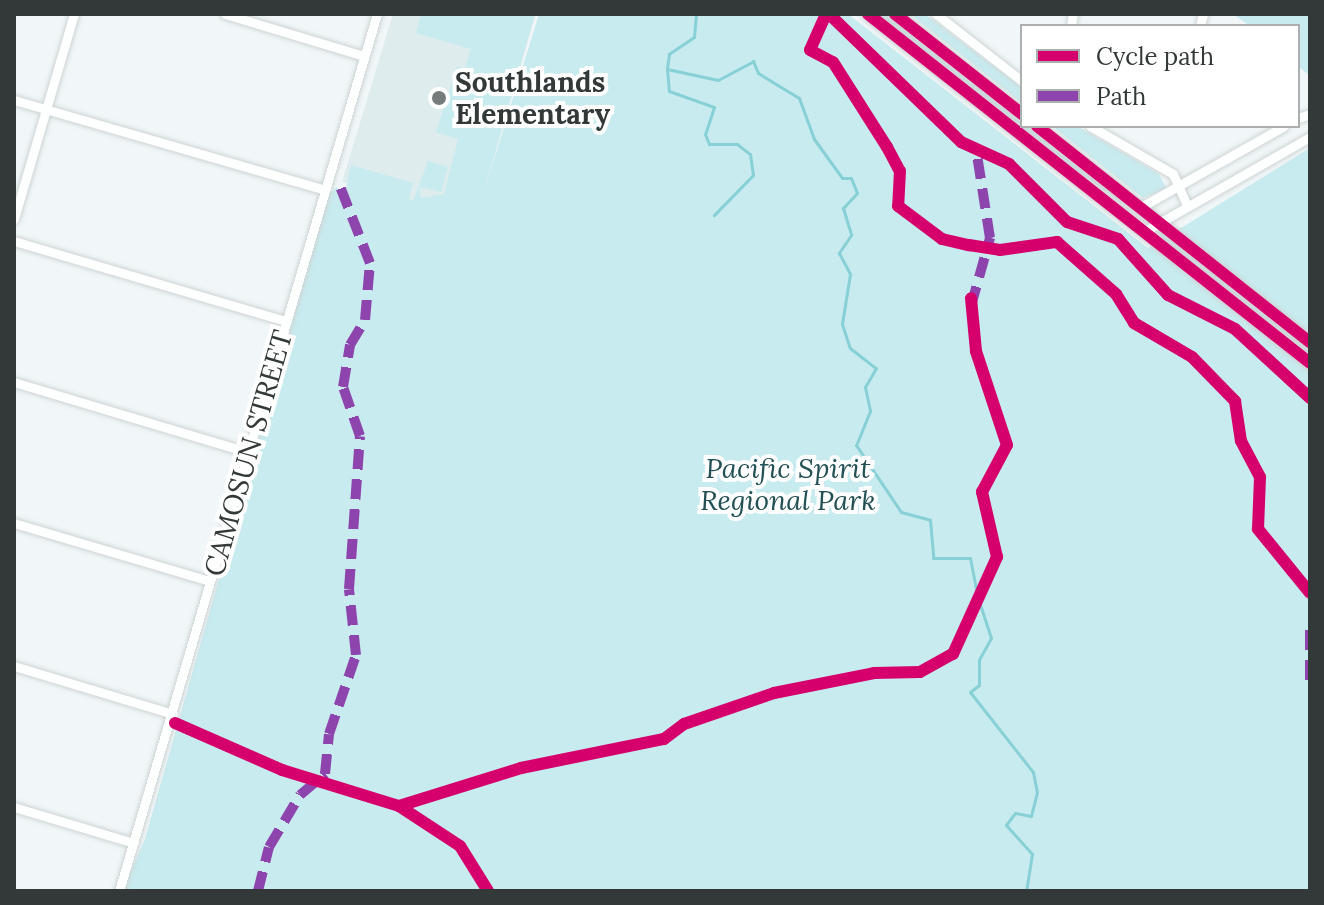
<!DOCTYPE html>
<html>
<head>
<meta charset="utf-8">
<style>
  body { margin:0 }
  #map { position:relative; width:1324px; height:905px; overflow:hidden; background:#f1f7f8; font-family:Lora,serif }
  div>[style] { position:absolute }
  .built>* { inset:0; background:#deeced }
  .green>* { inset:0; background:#c8ebef }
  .stream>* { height:3px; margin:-1.5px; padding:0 1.5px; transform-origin:1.5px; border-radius:1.5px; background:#87d0d6 }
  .roads { filter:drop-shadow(0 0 2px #ced3d3) drop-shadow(0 0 2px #ced3d3) }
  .minor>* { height:9px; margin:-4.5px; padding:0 4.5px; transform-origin:4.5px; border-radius:4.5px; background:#fdfefe }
  .secondary>* { height:12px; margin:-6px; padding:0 6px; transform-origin:6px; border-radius:6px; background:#fdfefe }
  .quiet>* { height:10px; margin-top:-5px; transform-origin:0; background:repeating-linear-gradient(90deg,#8e44ad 0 20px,transparent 0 30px) }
  .cycleway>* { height:12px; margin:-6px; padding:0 6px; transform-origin:6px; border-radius:6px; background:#d6006c }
  .dots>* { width:22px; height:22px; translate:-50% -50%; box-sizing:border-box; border:4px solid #fff; border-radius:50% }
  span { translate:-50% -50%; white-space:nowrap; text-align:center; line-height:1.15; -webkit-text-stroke:8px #fff; paint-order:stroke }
  .poi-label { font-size:28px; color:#333838; font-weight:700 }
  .left { translate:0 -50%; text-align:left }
  .street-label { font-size:28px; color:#333838 }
  .park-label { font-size:28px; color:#235054; font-style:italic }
  .frame { position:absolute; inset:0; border:16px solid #333838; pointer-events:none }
  .legend { position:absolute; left:1020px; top:24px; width:280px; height:104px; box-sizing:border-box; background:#fff; border:2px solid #adafaf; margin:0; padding:10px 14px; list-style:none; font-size:24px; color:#333838 }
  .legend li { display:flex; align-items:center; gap:16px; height:40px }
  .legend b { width:40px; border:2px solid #adafaf }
</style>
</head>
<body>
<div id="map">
  <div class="built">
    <i style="clip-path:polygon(393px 14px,536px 14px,476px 220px,342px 182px)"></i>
  </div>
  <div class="green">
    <i style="clip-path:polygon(421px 14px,535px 14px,482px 198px,539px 14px,848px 14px,1148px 248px,1162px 240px,1158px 229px,1168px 236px,1310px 148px,1310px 891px,122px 891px,145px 839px,328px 195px,337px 187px,344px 197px,351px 165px,413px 183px,409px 199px,413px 201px,428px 161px,448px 167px,441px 192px,419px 187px,421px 198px,444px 194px,458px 139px,436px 132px,457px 66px,465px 68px,471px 49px,416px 33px)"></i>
    <i style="clip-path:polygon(876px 14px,887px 14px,1140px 216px,1059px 158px)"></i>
    <i style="clip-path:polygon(910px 14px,925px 14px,1022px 88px,1022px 103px)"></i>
    <i style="clip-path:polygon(1233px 14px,1310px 14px,1310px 76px,1298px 66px,1298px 26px,1250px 26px)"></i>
    <i style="clip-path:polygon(1052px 126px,1077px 126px,1159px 174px,1166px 188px,1143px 198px)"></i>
  </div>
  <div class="stream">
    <i style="left:696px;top:14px;width:23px;rotate:95deg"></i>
    <i style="left:694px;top:37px;width:30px;rotate:146deg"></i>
    <i style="left:669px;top:54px;width:15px;rotate:98deg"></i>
    <i style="left:667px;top:69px;width:52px;rotate:12.2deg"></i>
    <i style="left:718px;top:80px;width:40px;rotate:-28deg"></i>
    <i style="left:753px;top:61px;width:13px;rotate:67deg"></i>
    <i style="left:758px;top:73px;width:48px;rotate:31.4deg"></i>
    <i style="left:799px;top:98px;width:44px;rotate:69.9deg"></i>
    <i style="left:814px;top:139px;width:48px;rotate:54.3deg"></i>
    <i style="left:842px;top:178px;width:9px"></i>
    <i style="left:851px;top:178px;width:16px;rotate:68deg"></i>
    <i style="left:857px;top:193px;width:21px;rotate:133deg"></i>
    <i style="left:843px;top:208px;width:28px;rotate:73deg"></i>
    <i style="left:851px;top:235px;width:22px;rotate:124deg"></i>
    <i style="left:839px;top:253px;width:24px;rotate:62deg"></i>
    <i style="left:850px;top:274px;width:51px;rotate:99.1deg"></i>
    <i style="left:842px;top:324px;width:25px;rotate:72deg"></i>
    <i style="left:850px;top:348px;width:33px;rotate:38deg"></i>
    <i style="left:876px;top:368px;width:22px;rotate:120deg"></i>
    <i style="left:865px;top:387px;width:25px;rotate:78deg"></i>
    <i style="left:870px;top:411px;width:37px;rotate:112deg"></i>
    <i style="left:856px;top:445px;width:81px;rotate:56.1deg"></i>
    <i style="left:901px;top:512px;width:30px;rotate:15deg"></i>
    <i style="left:930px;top:520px;width:38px;rotate:85deg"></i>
    <i style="left:933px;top:558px;width:37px"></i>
    <i style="left:970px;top:558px;width:36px;rotate:79deg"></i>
    <i style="left:667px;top:69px;width:22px;rotate:85deg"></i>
    <i style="left:669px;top:91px;width:48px;rotate:19.6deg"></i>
    <i style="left:714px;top:107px;width:28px;rotate:108deg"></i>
    <i style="left:705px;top:134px;width:11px;rotate:68deg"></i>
    <i style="left:709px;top:144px;width:28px"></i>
    <i style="left:737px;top:144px;width:16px;rotate:38deg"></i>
    <i style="left:750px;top:154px;width:21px;rotate:82deg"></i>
    <i style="left:753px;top:175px;width:56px;rotate:134.3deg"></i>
    <i style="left:978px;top:598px;width:42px;rotate:72deg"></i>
    <i style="left:991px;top:638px;width:25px;rotate:119deg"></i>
    <i style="left:979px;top:660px;width:25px;rotate:90deg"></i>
    <i style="left:979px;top:685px;width:11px;rotate:142deg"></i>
    <i style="left:970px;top:692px;width:102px;rotate:51.8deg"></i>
    <i style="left:1033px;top:772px;width:20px;rotate:79deg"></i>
    <i style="left:1037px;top:792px;width:25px;rotate:104deg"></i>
    <i style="left:1031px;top:816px;width:16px;rotate:-169deg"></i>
    <i style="left:1015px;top:813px;width:15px;rotate:127deg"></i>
    <i style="left:1006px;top:825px;width:39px;rotate:48deg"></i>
    <i style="left:1032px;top:854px;width:37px;rotate:99deg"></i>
  </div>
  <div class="roads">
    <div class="minor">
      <i style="left:225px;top:14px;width:145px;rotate:16.8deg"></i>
      <i style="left:936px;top:14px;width:109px;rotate:37.9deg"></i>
      <i style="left:1071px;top:26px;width:12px;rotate:-81deg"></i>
      <i style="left:1200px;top:26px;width:12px;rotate:-76deg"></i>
      <i style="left:14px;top:100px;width:324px;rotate:16.1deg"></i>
      <i style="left:1298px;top:118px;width:13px;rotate:-18deg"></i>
      <i style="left:1090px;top:126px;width:96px;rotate:30deg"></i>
      <i style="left:1173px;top:174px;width:35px;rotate:66deg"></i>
      <i style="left:1141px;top:207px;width:164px;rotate:-29.5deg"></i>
      <i style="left:14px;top:219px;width:214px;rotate:-73.7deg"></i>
      <i style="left:1145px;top:231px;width:190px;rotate:-29.7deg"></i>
      <i style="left:14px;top:241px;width:284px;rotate:16.4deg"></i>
      <i style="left:14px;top:382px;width:243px;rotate:16.7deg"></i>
      <i style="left:14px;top:523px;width:204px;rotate:16.5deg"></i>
      <i style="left:14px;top:666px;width:166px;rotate:16.8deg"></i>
      <i style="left:14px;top:807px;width:125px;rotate:16.7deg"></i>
      <i style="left:119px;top:891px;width:914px;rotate:-73.61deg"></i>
    </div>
    <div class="secondary">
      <i style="left:868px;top:14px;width:563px;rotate:38.29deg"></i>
      <i style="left:895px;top:14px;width:162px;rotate:38.2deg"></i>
      <i style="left:1037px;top:126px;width:348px;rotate:38.4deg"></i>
    </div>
  </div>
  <div class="quiet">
    <i style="left:971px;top:306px;width:71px;rotate:-74.4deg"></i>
    <i style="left:990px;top:238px;width:90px;rotate:-98.9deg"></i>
    <i style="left:1310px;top:630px;width:50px;rotate:90deg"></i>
    <i style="left:258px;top:891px;width:45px;rotate:-76deg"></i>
    <i style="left:269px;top:847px;width:61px;rotate:-59.2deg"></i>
    <i style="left:300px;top:795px;width:33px;rotate:-40deg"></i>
    <i style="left:325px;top:774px;width:40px;rotate:-84.3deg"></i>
    <i style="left:329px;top:734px;width:83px;rotate:-71.1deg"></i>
    <i style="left:356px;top:655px;width:66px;rotate:-96.1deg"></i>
    <i style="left:349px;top:589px;width:153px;rotate:-85.9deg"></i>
    <i style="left:360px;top:436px;width:52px;rotate:-109.1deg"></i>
    <i style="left:343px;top:387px;width:43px;rotate:-80.5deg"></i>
    <i style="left:350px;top:345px;width:29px;rotate:-59deg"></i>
    <i style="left:365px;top:320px;width:57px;rotate:-85deg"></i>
    <i style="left:370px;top:263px;width:85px;rotate:-111.4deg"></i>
  </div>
  <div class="cycleway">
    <i style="left:826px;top:14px;width:39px;rotate:114deg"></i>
    <i style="left:810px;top:50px;width:26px;rotate:28deg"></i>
    <i style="left:833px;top:62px;width:101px;rotate:57.6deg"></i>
    <i style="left:887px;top:147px;width:27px;rotate:62deg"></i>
    <i style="left:900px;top:171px;width:35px;rotate:93deg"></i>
    <i style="left:898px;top:206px;width:55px;rotate:36.9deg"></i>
    <i style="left:942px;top:239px;width:28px;rotate:13deg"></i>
    <i style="left:969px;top:245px;width:31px;rotate:9deg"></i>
    <i style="left:1000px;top:250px;width:58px;rotate:-8deg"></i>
    <i style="left:1057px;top:242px;width:79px;rotate:41.4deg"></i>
    <i style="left:1116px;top:294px;width:34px;rotate:58deg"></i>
    <i style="left:1134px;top:323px;width:67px;rotate:30.4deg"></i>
    <i style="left:1192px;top:357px;width:62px;rotate:45.7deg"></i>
    <i style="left:1235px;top:401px;width:40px;rotate:81.5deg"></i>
    <i style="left:1241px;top:441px;width:41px;rotate:62.2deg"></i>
    <i style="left:1260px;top:477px;width:52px;rotate:92.2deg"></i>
    <i style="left:1258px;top:529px;width:82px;rotate:50.9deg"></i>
    <i style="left:829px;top:14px;width:184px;rotate:44.1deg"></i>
    <i style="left:961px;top:142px;width:53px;rotate:24.6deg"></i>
    <i style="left:1009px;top:164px;width:82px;rotate:45deg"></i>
    <i style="left:1067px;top:222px;width:54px;rotate:18.4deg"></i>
    <i style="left:1118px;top:239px;width:75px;rotate:48.2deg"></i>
    <i style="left:1168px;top:295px;width:75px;rotate:26.9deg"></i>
    <i style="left:1235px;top:329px;width:102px;rotate:42.6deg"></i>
    <i style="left:868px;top:14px;width:563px;rotate:38.29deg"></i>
    <i style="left:895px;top:14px;width:162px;rotate:38.2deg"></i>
    <i style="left:1037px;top:126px;width:348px;rotate:38.4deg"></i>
    <i style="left:175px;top:723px;width:117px;rotate:23.7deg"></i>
    <i style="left:282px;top:770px;width:122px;rotate:17.1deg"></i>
    <i style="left:399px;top:806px;width:73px;rotate:33.3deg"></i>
    <i style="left:460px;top:846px;width:53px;rotate:58.1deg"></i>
    <i style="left:399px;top:806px;width:128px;rotate:-17.3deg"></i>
    <i style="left:521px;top:768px;width:146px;rotate:-11.5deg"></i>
    <i style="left:664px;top:739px;width:25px;rotate:-37deg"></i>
    <i style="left:684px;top:724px;width:95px;rotate:-19deg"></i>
    <i style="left:774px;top:693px;width:102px;rotate:-11.3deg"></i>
    <i style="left:874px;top:673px;width:46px;rotate:-1.2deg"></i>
    <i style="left:920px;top:672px;width:38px;rotate:-29deg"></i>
    <i style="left:953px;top:654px;width:107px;rotate:-65.6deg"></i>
    <i style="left:997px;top:557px;width:67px;rotate:-103deg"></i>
    <i style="left:982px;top:492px;width:53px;rotate:-62deg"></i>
    <i style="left:1007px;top:445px;width:99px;rotate:-108.3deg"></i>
    <i style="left:976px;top:351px;width:53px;rotate:-95.4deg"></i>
  </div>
  <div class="dots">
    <i style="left:439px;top:98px;background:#767b7b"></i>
  </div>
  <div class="poi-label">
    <span class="left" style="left:455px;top:98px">Southlands<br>Elementary</span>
  </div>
  <div class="street-label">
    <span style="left:248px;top:453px;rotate:-74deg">CAMOSUN STREET</span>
  </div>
  <div class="park-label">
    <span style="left:788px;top:484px">Pacific Spirit<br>Regional Park</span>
  </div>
  <div class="frame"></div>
  <ul class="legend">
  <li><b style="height:10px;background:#d6006c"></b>Cycle path</li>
  <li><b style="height:10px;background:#8e44ad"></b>Path</li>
  </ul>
</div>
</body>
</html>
